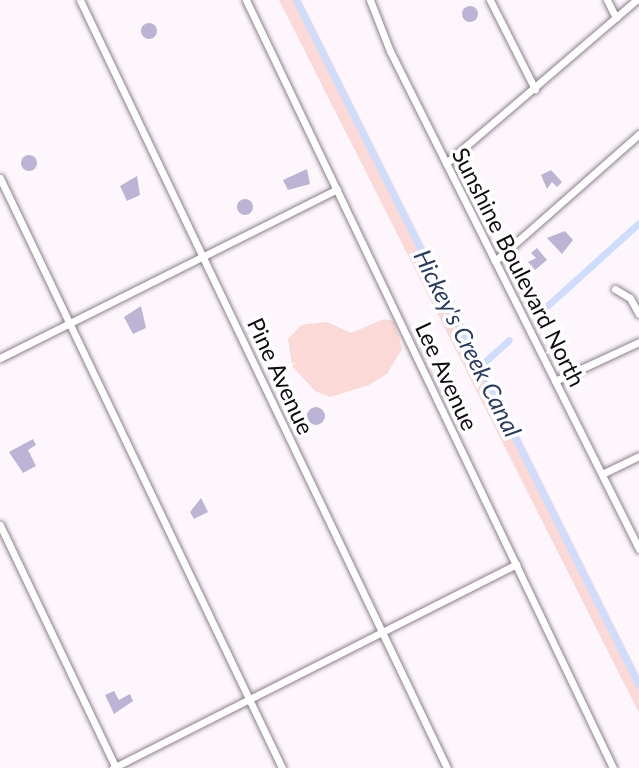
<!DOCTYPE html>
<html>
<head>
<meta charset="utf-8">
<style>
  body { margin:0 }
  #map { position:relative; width:639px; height:768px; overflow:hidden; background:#fdf7fd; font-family:Lato,sans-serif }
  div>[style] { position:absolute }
  .green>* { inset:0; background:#fbd9d6 }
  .canal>* { height:7px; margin:-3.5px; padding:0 3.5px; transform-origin:3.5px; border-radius:3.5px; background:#ceddfd }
  .building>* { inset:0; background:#bbb4d5 }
  .round { border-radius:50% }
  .roads { filter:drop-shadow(0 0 2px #8c7f8d) drop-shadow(0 0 2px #8c7f8d) }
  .minor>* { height:7px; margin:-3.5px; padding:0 3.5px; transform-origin:3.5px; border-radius:3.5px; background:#fff }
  span { translate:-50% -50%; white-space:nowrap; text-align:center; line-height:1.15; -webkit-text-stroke:7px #fff; paint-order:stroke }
  .street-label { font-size:23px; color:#0f0b10 }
  .water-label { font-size:24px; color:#293b65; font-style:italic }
</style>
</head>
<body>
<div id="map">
  <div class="green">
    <i style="clip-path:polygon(279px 0,301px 0,639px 675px,639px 713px)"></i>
    <i style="clip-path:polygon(384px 319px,394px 321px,402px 349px,387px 374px,369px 385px,330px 397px,315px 391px,292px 366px,288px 339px,301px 325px,327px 322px,351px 333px)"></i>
  </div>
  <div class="canal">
    <i style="left:296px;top:0;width:766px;rotate:63.4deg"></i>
    <i style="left:547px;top:306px;width:124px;rotate:-42.1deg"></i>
    <i style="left:479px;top:367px;width:40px;rotate:-42deg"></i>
  </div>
  <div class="building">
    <i class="round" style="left:462px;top:6px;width:16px;height:16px"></i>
    <i class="round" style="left:141px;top:23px;width:16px;height:16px"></i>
    <i class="round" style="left:21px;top:155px;width:16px;height:16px"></i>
    <i style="clip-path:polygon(307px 169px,310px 184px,288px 190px,283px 180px)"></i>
    <i style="clip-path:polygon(551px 170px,562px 182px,557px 187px,552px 182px,547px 189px,541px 175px)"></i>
    <i style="clip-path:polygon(137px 176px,140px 195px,127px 201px,120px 186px)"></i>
    <i class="round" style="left:237px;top:199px;width:16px;height:16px"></i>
    <i style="clip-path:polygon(565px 231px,573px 240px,562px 254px,547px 238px)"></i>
    <i style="clip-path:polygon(537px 248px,547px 260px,535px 270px,528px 262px,536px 258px,531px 253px)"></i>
    <i style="clip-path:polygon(141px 306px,146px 328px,133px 334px,124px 317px)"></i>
    <i class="round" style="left:307px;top:407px;width:18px;height:18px"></i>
    <i style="clip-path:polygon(33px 439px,36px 445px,28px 450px,36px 466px,23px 473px,9px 452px)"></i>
    <i style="clip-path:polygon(201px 498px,208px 512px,194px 519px,190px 512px)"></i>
    <i style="clip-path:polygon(114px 691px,119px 700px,130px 694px,133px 701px,114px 714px,105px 695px)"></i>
  </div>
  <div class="roads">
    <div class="minor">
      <i style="left:80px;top:0;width:851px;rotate:64.46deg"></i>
      <i style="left:246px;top:0;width:851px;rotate:64.46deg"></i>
      <i style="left:370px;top:0;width:55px;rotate:68.6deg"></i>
      <i style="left:390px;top:51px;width:557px;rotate:63.43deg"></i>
      <i style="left:490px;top:0;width:100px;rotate:63.2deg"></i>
      <i style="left:607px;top:0;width:20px;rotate:63deg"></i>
      <i style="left:446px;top:163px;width:250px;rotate:-40.6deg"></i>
      <i style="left:0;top:178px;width:654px;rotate:64.45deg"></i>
      <i style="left:495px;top:261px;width:192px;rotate:-41.4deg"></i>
      <i style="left:615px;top:289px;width:17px;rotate:31deg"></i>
      <i style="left:630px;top:298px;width:18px;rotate:61deg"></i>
      <i style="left:0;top:358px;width:377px;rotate:-26.6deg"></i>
      <i style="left:555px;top:381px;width:93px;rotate:-24.9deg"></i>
      <i style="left:602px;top:474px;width:41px;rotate:-25.9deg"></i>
      <i style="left:0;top:525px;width:269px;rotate:64.5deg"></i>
      <i style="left:113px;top:768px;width:452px;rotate:-26.8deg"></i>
    </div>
  </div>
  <div class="street-label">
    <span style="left:519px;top:267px;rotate:63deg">Sunshine Boulevard North</span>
    <span style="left:281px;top:376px;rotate:65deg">Pine Avenue</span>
    <span style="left:447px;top:376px;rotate:65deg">Lee Avenue</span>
  </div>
  <div class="water-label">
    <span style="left:468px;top:343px;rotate:63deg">Hickey's Creek Canal</span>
  </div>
</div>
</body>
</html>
